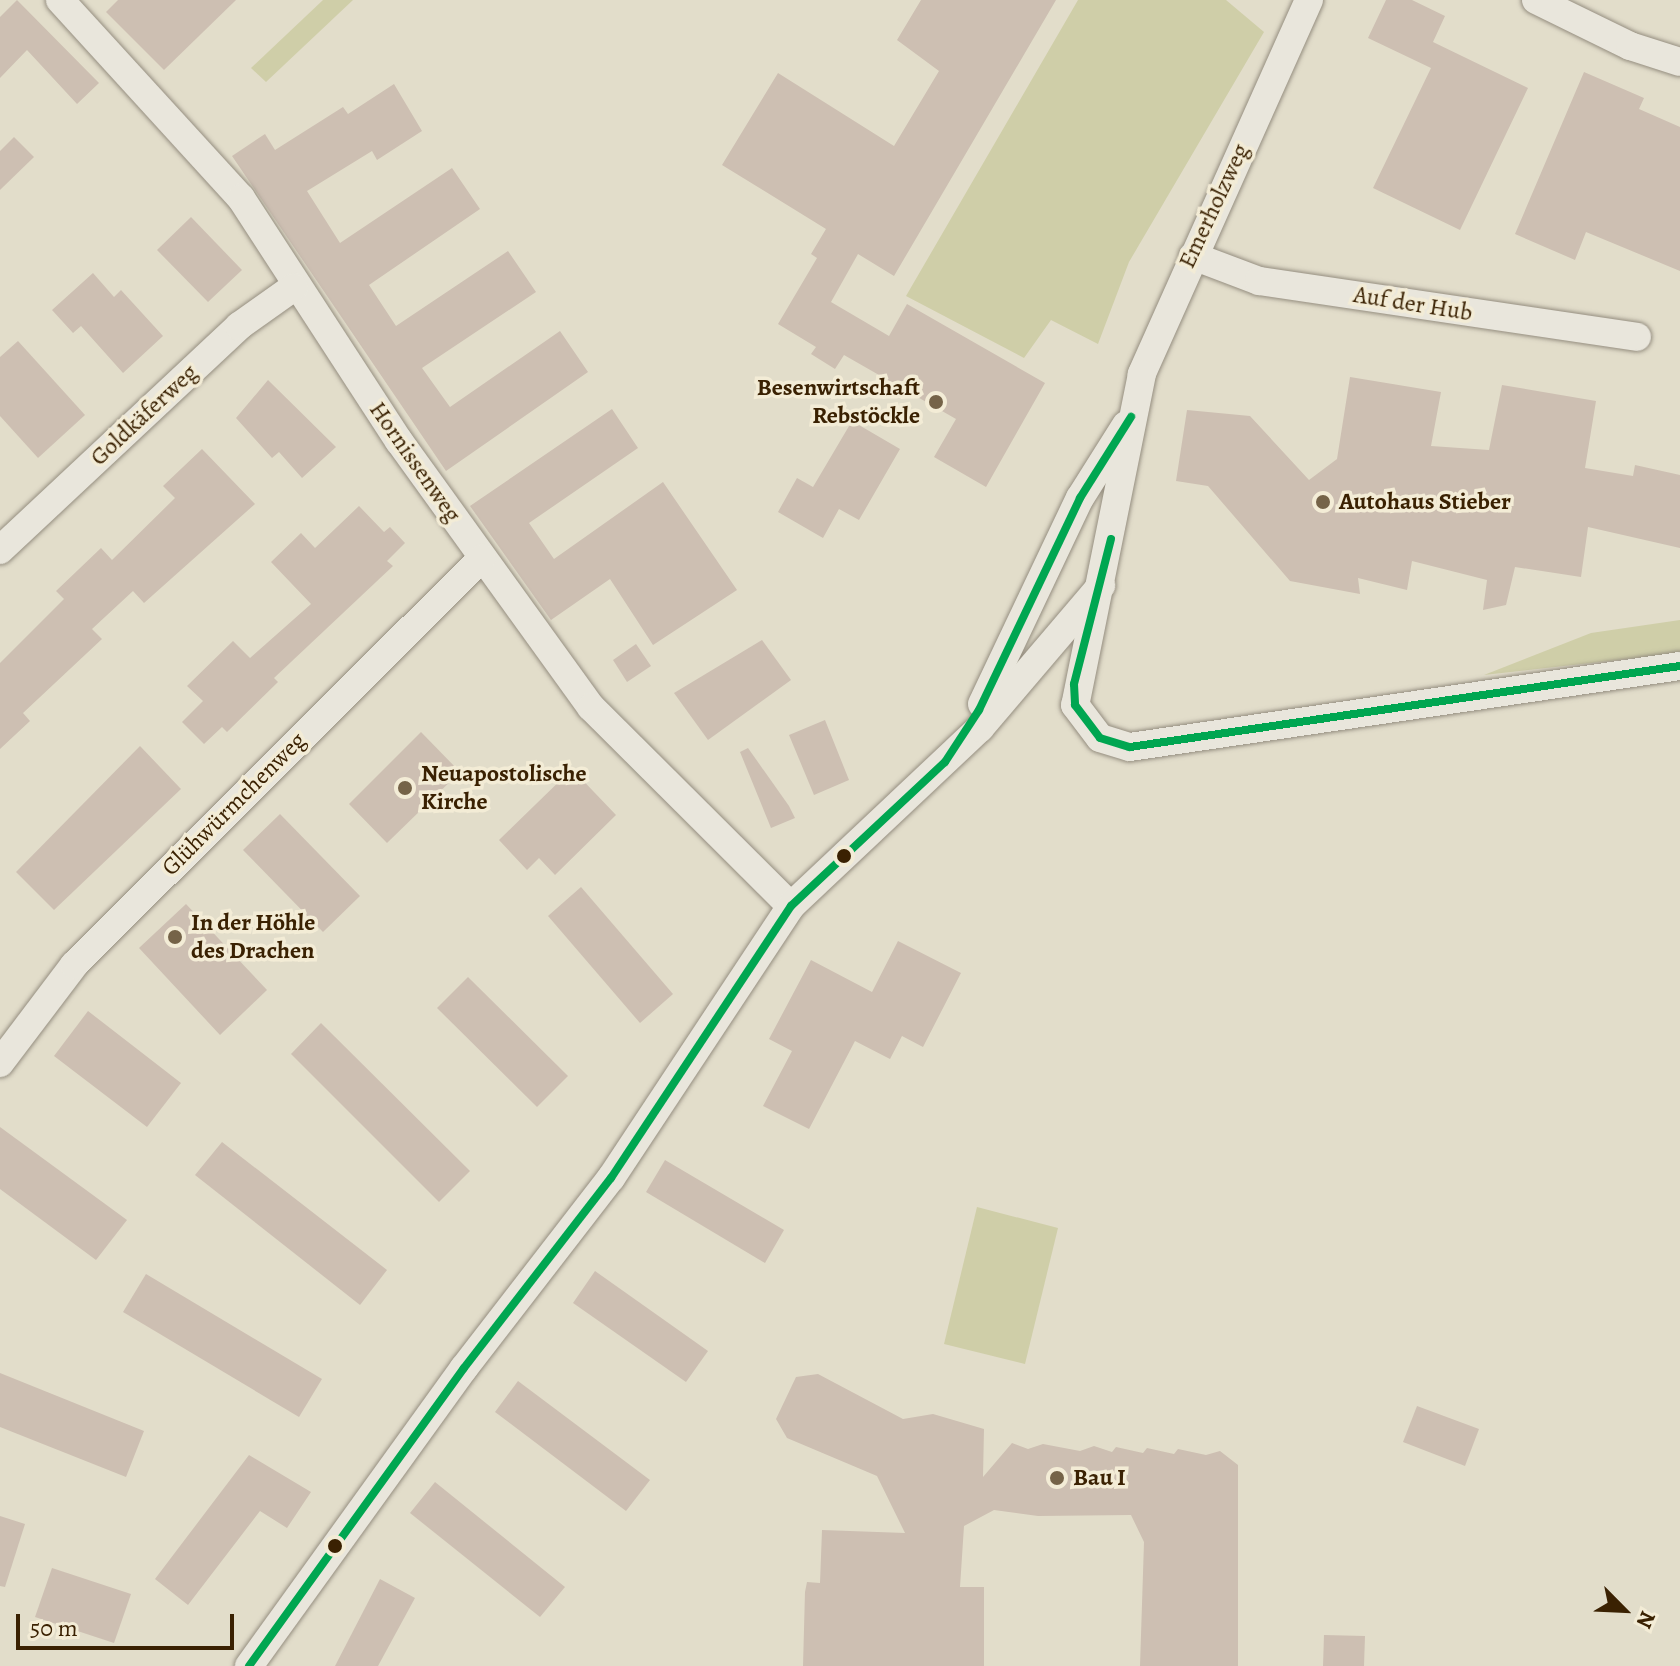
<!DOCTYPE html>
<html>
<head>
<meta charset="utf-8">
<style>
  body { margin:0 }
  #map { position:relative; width:1680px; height:1666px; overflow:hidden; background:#e2ddca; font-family:Alegreya,serif }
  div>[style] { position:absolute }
  .green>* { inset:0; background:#cfcea8 }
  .building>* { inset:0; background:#cdbfb2 }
  .roads { filter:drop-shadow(0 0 2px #958e80) drop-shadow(0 0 2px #958e80) }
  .minor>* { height:28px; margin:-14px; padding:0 14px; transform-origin:14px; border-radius:14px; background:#e9e6dc }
  .bus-1>* { height:8px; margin:-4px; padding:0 4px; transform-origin:4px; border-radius:4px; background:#00a651 }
  .dots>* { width:22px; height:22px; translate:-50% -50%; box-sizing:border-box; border:4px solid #f3ecd6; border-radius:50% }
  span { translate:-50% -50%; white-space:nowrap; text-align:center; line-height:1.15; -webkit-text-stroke:7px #f3ecd6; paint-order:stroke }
  .street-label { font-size:24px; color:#3a2102 }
  .poi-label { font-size:24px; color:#3a2102; font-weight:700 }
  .right { translate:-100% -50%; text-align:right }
  .left { translate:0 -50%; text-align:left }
  .north { position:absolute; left:1584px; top:1570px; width:80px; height:80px; -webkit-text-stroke:6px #f3ecd6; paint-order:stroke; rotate:114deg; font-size:22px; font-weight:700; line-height:32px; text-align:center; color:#3a2102 }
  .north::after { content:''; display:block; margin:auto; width:28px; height:36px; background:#3a2102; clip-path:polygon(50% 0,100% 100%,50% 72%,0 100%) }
  .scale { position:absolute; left:16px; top:1614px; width:218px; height:36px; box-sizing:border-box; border:4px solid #3a2102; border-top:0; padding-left:10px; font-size:24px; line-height:28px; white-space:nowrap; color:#3a2102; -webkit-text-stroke:6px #f3ecd6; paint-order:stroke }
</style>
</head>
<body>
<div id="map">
  <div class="green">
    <i style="clip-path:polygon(323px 0,353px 0,266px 82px,251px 68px)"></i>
    <i style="clip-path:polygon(1078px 0,1226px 0,1264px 32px,1129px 262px,1098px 344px,1051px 320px,1024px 358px,906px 296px)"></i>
    <i style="clip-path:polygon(1680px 620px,1680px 653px,1484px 675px,1591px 633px)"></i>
    <i style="clip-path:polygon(977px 1207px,1058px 1228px,1025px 1364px,944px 1344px)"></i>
  </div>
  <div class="building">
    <i style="clip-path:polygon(17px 0,99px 83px,77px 104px,27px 50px,0 78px,0 17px)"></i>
    <i style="clip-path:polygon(118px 0,236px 0,164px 70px,106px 12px)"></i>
    <i style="clip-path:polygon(921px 0,1056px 0,894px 276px,858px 254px,831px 302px,889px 336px,907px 304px,1045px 383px,986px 487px,934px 457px,956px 419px,844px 355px,835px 369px,811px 354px,816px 347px,778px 324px,817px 258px,811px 254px,826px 229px,722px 165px,778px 73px,894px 146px,939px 71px,897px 40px)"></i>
    <i style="clip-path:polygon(1386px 0,1412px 0,1445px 16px,1433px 42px,1528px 88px,1460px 230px,1373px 188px,1431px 68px,1368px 38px)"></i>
    <i style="clip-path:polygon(1584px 72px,1644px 98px,1639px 109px,1680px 127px,1680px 271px,1586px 232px,1575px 260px,1515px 234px)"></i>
    <i style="clip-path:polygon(394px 84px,422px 131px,377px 160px,372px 151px,307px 191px,340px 243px,452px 168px,480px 209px,369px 285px,396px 326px,508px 251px,536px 292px,422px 368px,450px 407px,560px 331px,588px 372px,446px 471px,232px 156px,265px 134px,275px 150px,343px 107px,348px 114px)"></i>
    <i style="clip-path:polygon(14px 137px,34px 157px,0 190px,0 151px)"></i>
    <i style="clip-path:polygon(191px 217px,242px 270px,208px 302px,157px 250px)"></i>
    <i style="clip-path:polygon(93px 273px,114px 297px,121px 290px,163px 336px,123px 373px,81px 326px,73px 333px,52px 310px)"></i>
    <i style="clip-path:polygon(18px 341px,85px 415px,38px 458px,0 416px,0 357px)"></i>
    <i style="clip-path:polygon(1350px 377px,1441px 392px,1431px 446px,1489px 450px,1502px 385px,1596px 401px,1585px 468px,1633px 476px,1635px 465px,1680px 475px,1680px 548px,1588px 527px,1581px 577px,1515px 567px,1506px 605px,1483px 610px,1487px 580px,1412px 561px,1407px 590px,1358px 578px,1360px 594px,1290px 581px,1208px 486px,1176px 481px,1187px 410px,1250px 416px,1309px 480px,1337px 459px)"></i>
    <i style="clip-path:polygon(268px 380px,336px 447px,302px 478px,279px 452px,272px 458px,236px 418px)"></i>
    <i style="clip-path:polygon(612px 409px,638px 448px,529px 523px,554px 559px,663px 482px,737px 590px,653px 645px,610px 579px,551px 620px,470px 506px)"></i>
    <i style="clip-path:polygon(852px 421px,900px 449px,859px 520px,839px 509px,823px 538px,778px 512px,797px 478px,813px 487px)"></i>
    <i style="clip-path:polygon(202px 449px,255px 504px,144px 603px,133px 591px,92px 629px,102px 639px,23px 713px,30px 721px,0 749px,0 663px,64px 599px,56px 591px,101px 548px,112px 560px,175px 498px,163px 486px)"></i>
    <i style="clip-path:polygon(359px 506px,384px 532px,390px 527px,405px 543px,387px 561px,393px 566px,274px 678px,278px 682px,227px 732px,222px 727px,204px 744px,182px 722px,203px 701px,187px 686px,233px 641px,250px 658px,311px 604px,271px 562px,301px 533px,315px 548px)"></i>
    <i style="clip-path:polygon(762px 640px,791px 680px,708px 740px,674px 693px)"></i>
    <i style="clip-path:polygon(636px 644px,651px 666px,627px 682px,613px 660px)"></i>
    <i style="clip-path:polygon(825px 720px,849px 780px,814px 795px,789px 735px)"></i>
    <i style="clip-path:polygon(421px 732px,460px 772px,387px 843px,349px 804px)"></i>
    <i style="clip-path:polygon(140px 746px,181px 789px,54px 910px,16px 872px)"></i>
    <i style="clip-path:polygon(748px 748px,789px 806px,795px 818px,771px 828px,740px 752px)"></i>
    <i style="clip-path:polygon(572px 769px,616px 815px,555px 875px,539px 858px,527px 870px,499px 840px)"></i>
    <i style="clip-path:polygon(280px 814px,360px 896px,323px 932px,243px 850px)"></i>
    <i style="clip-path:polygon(581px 887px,673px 994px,640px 1023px,548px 916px)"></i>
    <i style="clip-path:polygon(186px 904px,267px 990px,220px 1035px,139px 948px)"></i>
    <i style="clip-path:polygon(898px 941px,961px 973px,923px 1047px,902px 1036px,890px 1059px,855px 1041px,809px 1129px,763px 1106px,792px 1051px,769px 1039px,811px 960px,872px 992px)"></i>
    <i style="clip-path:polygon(468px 977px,568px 1076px,537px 1107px,437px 1008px)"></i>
    <i style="clip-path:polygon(88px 1011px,181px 1083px,147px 1127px,54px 1056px)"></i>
    <i style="clip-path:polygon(321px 1023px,470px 1171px,439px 1202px,291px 1054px)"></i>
    <i style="clip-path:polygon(0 1127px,127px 1220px,96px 1260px,0 1189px)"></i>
    <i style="clip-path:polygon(222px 1142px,387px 1270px,360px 1305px,195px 1175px)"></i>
    <i style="clip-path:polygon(665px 1160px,784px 1230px,765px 1263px,646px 1192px)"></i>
    <i style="clip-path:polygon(595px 1271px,708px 1351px,686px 1382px,573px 1303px)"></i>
    <i style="clip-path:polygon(146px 1274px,322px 1379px,299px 1417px,123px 1312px)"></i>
    <i style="clip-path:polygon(0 1373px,144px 1431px,126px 1477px,0 1427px)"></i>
    <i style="clip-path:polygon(818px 1374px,903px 1419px,933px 1414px,984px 1429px,983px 1477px,1012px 1443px,1028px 1449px,1043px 1444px,1080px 1451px,1094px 1446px,1112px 1452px,1116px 1447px,1143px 1453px,1147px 1448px,1174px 1454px,1178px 1449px,1206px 1455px,1220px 1451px,1238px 1465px,1238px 1666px,1140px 1666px,1144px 1542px,1131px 1515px,1038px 1516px,994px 1510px,964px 1526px,960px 1587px,984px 1587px,984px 1666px,803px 1666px,805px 1592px,807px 1582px,820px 1583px,822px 1530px,905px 1533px,877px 1476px,787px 1438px,776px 1419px,796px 1377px)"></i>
    <i style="clip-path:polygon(518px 1381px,650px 1480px,626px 1511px,495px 1412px)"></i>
    <i style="clip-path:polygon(1417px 1406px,1479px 1429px,1465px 1466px,1403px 1442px)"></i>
    <i style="clip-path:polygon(249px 1455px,311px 1492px,287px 1528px,260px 1511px,188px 1605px,155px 1579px)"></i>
    <i style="clip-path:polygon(435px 1482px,565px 1587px,540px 1617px,410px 1513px)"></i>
    <i style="clip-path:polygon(0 1516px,25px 1524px,5px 1587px,0 1586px)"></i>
    <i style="clip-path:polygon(52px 1568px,131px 1594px,114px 1643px,35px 1617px)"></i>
    <i style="clip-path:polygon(380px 1579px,415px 1598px,378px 1666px,335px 1666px)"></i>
    <i style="clip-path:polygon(1324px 1635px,1365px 1636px,1364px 1666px,1323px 1666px)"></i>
  </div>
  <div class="roads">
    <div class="minor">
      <i style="left:60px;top:0;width:268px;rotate:47.6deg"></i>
      <i style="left:241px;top:198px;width:290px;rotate:57deg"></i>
      <i style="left:399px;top:441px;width:328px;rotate:54.2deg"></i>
      <i style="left:591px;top:707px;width:282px;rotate:44.9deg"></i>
      <i style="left:1309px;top:0;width:410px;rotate:114.1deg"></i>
      <i style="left:1142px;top:374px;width:338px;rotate:101.4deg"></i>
      <i style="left:1075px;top:705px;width:41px;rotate:52.9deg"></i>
      <i style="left:1100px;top:738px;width:31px;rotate:17deg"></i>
      <i style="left:1130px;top:747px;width:556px;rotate:-8.38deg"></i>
      <i style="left:1536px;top:0;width:105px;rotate:26.1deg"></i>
      <i style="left:1630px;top:46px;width:52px;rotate:17.7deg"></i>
      <i style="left:1193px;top:256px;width:71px;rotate:20.7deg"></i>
      <i style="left:1259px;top:281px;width:382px;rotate:8.4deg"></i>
      <i style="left:0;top:550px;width:328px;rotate:-43.1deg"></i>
      <i style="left:239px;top:326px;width:67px;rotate:-35.3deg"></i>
      <i style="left:982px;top:704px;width:228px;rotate:-64.6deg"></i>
      <i style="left:1080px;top:498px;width:86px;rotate:-57.8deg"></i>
      <i style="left:0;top:1063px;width:123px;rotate:-52.9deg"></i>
      <i style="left:74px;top:965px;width:576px;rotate:-44.93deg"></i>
      <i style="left:249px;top:1666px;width:367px;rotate:-54.2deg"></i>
      <i style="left:464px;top:1368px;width:240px;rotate:-52.3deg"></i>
      <i style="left:611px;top:1178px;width:326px;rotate:-56.5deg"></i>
      <i style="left:791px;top:906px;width:260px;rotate:-43.3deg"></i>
      <i style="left:980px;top:728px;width:187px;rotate:-49.6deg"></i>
    </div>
  </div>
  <div class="bus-1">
    <i style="left:1111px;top:539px;width:150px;rotate:104.3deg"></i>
    <i style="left:1074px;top:684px;width:21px;rotate:87deg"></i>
    <i style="left:1075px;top:705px;width:41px;rotate:52.9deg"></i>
    <i style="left:1100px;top:738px;width:31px;rotate:17deg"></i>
    <i style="left:1130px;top:747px;width:556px;rotate:-8.38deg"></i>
    <i style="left:249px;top:1666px;width:367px;rotate:-54.2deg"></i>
    <i style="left:464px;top:1368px;width:240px;rotate:-52.3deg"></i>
    <i style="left:611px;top:1178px;width:326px;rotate:-56.5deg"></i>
    <i style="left:791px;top:906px;width:211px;rotate:-43.1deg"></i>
    <i style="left:945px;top:762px;width:62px;rotate:-56.8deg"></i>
    <i style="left:979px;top:710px;width:235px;rotate:-64.5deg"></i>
    <i style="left:1080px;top:498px;width:96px;rotate:-57.8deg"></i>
  </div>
  <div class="dots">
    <i style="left:936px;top:402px;background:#756348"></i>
    <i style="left:1323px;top:502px;background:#756348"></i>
    <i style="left:405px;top:788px;background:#756348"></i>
    <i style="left:844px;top:856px;background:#3a2102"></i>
    <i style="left:175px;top:937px;background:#756348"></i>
    <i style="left:1057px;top:1478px;background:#756348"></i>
    <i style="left:335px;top:1546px;background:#3a2102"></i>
  </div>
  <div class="street-label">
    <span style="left:1214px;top:206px;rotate:-65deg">Emerholzweg</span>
    <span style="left:1413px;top:304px;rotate:9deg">Auf der Hub</span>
    <span style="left:144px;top:415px;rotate:-43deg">Goldkäferweg</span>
    <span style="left:415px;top:462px;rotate:55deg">Hornissenweg</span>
    <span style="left:234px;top:804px;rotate:-45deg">Glühwürmchenweg</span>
  </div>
  <div class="poi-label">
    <span class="right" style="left:920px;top:402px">Besenwirtschaft<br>Rebstöckle</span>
    <span class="left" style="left:1339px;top:502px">Autohaus Stieber</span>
    <span class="left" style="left:421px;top:788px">Neuapostolische<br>Kirche</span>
    <span class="left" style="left:191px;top:937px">In der Höhle<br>des Drachen</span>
    <span class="left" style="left:1073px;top:1478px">Bau I</span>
  </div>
  <div class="north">N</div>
  <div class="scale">50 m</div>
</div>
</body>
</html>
